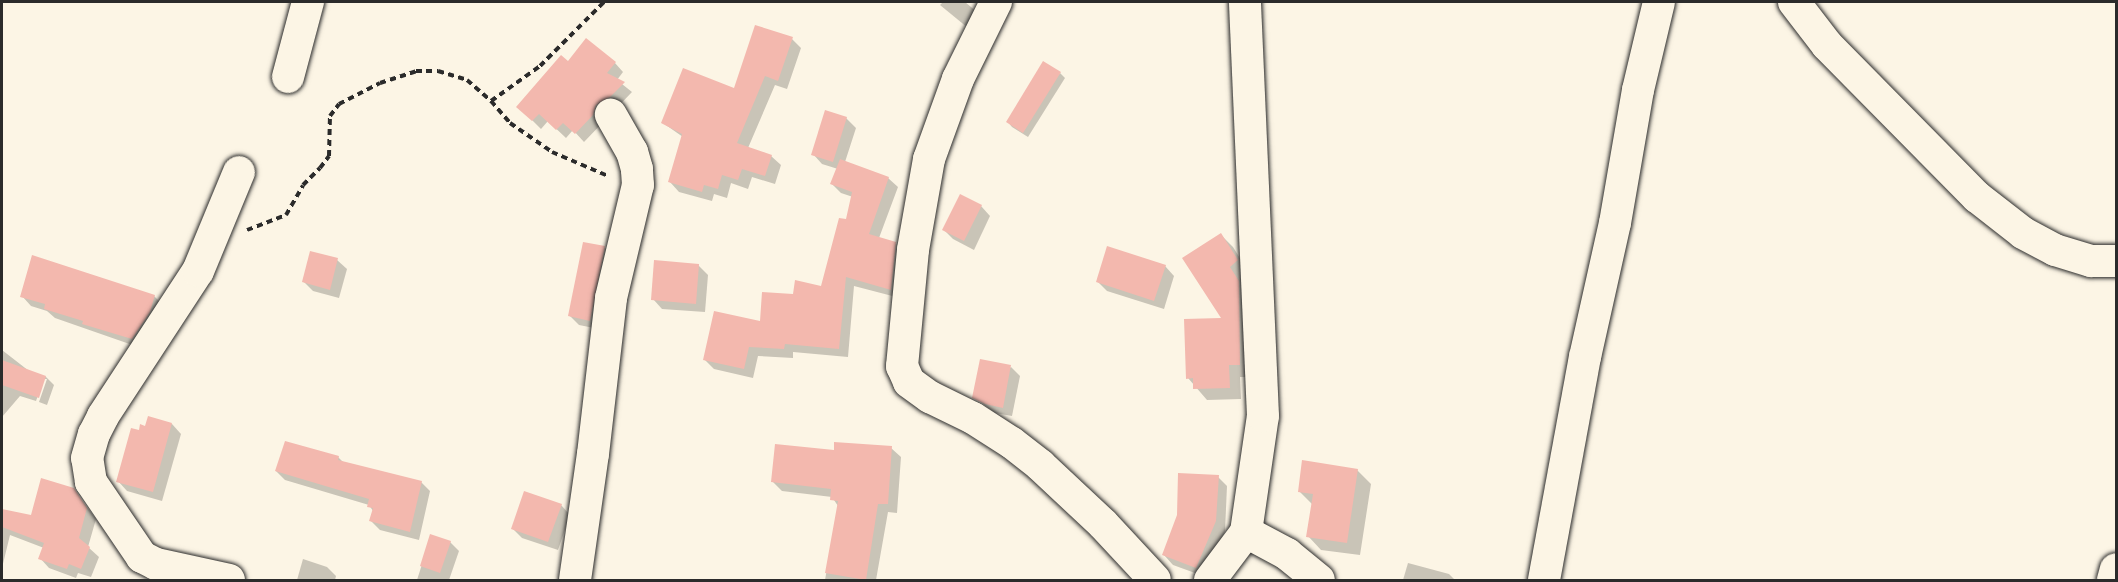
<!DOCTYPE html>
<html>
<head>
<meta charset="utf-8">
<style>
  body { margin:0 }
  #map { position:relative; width:2118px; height:582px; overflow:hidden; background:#fcf5e5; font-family:"Indie Flower",sans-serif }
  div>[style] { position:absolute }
  .shadow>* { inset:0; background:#0003 }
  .building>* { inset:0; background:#f3b8ae }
  .path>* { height:4px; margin-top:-2px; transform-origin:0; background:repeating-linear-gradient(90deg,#2b2b2b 0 6px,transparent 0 10.5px) }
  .roads { filter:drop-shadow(0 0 2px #2b2b2b) drop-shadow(0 0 2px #2b2b2b) }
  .street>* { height:32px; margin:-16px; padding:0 16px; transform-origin:16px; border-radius:16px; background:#fcf5e5 }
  span { translate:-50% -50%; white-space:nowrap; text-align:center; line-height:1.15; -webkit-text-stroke:4.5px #fcf5e5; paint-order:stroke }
  .frame { position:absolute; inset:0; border:3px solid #2b2b2b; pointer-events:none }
</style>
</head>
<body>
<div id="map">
  <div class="shadow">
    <i style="clip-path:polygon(943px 2px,965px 2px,977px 12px,968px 28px,940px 5px)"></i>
    <i style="clip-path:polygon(792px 39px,801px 48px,787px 89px,775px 85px,748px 148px,771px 156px,781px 165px,775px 184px,752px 177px,748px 189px,731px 183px,727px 198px,714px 194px,712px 201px,679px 192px,670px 182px,683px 137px,663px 123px,735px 90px)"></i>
    <i style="clip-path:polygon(568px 63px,615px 63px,623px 72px,617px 80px,632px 92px,584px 142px,573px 130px,566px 138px,548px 121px,541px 129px,527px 115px)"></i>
    <i style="clip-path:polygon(1060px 73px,1065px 78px,1028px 137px,1012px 127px,1008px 122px)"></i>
    <i style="clip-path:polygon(846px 118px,856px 128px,845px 162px,888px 178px,898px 187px,879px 238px,895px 243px,905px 252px,900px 298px,854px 286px,848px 357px,793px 352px,793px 358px,758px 356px,753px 378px,714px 369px,705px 360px,762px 323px,794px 295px,822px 288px,847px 221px,853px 197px,841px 193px,832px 184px,838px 169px,822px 164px,813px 154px)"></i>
    <i style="clip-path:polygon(981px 206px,990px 216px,974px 250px,953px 239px,944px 230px)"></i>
    <i style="clip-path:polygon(1221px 235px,1233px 247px,1249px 273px,1241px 279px,1250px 294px,1251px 377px,1240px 377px,1241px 399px,1207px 400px,1188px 378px,1224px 320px)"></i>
    <i style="clip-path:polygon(604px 247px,614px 256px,599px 329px,579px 325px,570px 316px)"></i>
    <i style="clip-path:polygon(337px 260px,347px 269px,339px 298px,313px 291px,304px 282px)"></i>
    <i style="clip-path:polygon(698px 265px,708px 275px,705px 312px,662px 309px,653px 299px)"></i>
    <i style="clip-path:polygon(1165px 266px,1174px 276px,1164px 309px,1107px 291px,1098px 282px)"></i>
    <i style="clip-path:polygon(22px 296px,154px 296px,164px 306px,141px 348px,55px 318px,47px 311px,31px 306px)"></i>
    <i style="clip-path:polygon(2px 350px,29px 371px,46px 377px,54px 385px,47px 405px,39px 402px,47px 379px,44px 379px,36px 401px,20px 396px,2px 417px)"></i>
    <i style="clip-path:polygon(1011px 367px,1020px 376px,1012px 416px,995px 413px,974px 397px)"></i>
    <i style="clip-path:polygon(172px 424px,181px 434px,162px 501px,127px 491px,118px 481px,140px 432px,146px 427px)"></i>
    <i style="clip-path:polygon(891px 448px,901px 457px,897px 513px,888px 512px,876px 580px,825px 580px,838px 506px,832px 497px,782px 491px,773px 482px,835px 451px)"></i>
    <i style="clip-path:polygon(338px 457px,345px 464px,421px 482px,430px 491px,419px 540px,380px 530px,371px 521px,373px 511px,369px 505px,285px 480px,276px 471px)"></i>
    <i style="clip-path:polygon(1357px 470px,1371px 484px,1360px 555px,1321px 550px,1308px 536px,1313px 505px,1300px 492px)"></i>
    <i style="clip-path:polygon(1218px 477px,1227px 486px,1225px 531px,1206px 577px,1173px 565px,1164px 555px)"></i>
    <i style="clip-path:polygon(73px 489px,96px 519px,88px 547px,99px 557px,91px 577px,78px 573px,76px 578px,49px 568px,40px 558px,44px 548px,10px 535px,2px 568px,2px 511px,32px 517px)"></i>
    <i style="clip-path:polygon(561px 505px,570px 515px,558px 550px,522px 538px,512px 528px)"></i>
    <i style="clip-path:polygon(431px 536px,450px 542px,459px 551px,449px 580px,417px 580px)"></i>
    <i style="clip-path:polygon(303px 559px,327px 567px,336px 576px,335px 580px,297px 580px)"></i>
    <i style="clip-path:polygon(1408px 563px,1449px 574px,1455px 580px,1403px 580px)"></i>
  </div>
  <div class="building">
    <i style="clip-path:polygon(755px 25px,793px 37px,778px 81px,765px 76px,737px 143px,772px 155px,765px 176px,742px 169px,738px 180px,722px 175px,718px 189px,704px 185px,702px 192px,668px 182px,682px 134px,661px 123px,683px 68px,734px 88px)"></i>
    <i style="clip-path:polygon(586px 38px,616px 62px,607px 73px,625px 82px,610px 97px,596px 105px,593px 115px,575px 134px,563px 123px,556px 130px,539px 114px,532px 121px,516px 107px,561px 55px,568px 61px)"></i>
    <i style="clip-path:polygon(1043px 61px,1061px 72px,1023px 133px,1006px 122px)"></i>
    <i style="clip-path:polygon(825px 110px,847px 117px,833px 162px,811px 155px)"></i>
    <i style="clip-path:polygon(840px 159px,889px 177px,869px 234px,896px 242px,891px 290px,846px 277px,839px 349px,785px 344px,784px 349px,749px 347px,744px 369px,703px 360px,714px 311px,760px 321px,762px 292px,793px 294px,795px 280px,821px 286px,839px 218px,846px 219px,852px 192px,830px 184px)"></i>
    <i style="clip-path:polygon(960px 194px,982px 205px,964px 241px,942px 230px)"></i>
    <i style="clip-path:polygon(1221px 233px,1238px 260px,1230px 267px,1239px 281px,1240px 365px,1229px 365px,1230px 388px,1193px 389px,1193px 378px,1186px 379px,1184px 319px,1221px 318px,1182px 258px)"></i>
    <i style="clip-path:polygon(583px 242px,605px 246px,590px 321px,568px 316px)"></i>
    <i style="clip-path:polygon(1107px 246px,1166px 265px,1154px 301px,1096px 282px)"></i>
    <i style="clip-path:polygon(310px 251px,338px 258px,330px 290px,302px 282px)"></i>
    <i style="clip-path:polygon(32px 255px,155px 295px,150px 312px,132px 339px,82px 324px,83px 321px,44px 309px,45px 304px,20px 297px)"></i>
    <i style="clip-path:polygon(654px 260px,699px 264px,696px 304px,651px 300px)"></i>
    <i style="clip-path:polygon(980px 359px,1011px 365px,1003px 408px,985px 404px,972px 398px)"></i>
    <i style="clip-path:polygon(2px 360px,46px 376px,39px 398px,2px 385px)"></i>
    <i style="clip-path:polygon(148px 416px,172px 423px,153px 492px,116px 482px,131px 428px,139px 430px,140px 424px,145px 426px)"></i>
    <i style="clip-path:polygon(285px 441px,339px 456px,338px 460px,422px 481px,410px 532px,369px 521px,373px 508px,367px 507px,369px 499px,275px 471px)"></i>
    <i style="clip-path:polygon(834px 442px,892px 446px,888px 504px,878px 504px,866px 580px,825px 573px,838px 501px,830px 500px,831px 489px,771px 482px,775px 444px,834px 450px)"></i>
    <i style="clip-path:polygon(1302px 460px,1358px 469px,1347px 543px,1306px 537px,1313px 494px,1298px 492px)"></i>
    <i style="clip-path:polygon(1178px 473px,1219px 475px,1216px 521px,1196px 568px,1162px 555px,1177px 515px)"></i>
    <i style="clip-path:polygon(41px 478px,74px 488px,87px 508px,79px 538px,90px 547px,81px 569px,69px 564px,67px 569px,38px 559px,44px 543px,2px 527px,2px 509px,31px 515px)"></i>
    <i style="clip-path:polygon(524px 491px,562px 504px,548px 542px,511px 529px)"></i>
    <i style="clip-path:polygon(430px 534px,451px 541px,440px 573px,420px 566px)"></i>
  </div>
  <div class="path">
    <i style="left:491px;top:101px;width:29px;rotate:49deg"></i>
    <i style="left:510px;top:123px;width:51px;rotate:34.6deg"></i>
    <i style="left:552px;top:152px;width:61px;rotate:23.2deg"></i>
    <i style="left:247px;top:230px;width:42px;rotate:-21deg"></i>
    <i style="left:286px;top:215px;width:34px;rotate:-60deg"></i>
    <i style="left:303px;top:185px;width:24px;rotate:-45deg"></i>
    <i style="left:320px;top:168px;width:15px;rotate:-53deg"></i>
    <i style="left:329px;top:156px;width:40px;rotate:-88.6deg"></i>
    <i style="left:330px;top:116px;width:15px;rotate:-53deg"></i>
    <i style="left:339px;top:104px;width:46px;rotate:-27.1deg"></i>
    <i style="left:380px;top:83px;width:38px;rotate:-18deg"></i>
    <i style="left:416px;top:71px;width:22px"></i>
    <i style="left:438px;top:71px;width:30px;rotate:17deg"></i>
    <i style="left:467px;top:80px;width:32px;rotate:41deg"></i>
    <i style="left:491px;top:101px;width:60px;rotate:-35.5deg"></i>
    <i style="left:540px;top:66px;width:91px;rotate:-45deg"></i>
  </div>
  <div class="roads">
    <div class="street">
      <i style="left:996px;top:2px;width:86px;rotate:116.3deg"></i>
      <i style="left:958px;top:79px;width:85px;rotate:109.9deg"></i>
      <i style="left:929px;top:159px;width:92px;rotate:100deg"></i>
      <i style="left:913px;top:250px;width:117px;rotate:95.4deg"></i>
      <i style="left:902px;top:366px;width:17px;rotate:66deg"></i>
      <i style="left:909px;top:382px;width:26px;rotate:36deg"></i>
      <i style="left:930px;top:397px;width:48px;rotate:26deg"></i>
      <i style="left:973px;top:418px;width:46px;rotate:32.7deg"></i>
      <i style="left:1012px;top:443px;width:36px;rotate:38deg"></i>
      <i style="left:1040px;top:465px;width:86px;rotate:43.1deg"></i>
      <i style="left:1103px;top:524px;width:76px;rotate:47.1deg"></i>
      <i style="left:1794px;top:2px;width:54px;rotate:52.5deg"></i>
      <i style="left:1827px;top:45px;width:214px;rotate:45.4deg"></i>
      <i style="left:1977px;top:197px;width:58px;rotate:38deg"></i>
      <i style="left:2023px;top:233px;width:36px;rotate:28deg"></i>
      <i style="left:2055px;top:250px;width:38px;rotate:17deg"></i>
      <i style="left:2091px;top:261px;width:25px"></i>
      <i style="left:288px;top:77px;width:78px;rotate:-75.1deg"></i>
      <i style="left:1246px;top:532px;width:47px;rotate:28.2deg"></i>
      <i style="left:1287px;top:554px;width:41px;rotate:39.1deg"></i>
      <i style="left:229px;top:580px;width:75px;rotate:-167.6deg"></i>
      <i style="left:156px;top:564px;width:16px;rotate:-153deg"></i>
      <i style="left:142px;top:557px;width:91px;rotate:-124.2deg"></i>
      <i style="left:91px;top:482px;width:24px;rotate:-99deg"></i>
      <i style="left:87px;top:458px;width:25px;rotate:-74deg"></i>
      <i style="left:94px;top:434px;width:20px;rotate:-63deg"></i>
      <i style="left:103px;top:416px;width:173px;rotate:-56.8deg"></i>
      <i style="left:198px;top:271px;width:107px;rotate:-67.5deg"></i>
      <i style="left:575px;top:580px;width:127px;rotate:-81.9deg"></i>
      <i style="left:593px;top:454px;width:157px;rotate:-83.4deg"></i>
      <i style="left:611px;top:298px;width:116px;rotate:-76.6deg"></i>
      <i style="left:638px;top:185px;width:16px;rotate:-94deg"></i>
      <i style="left:637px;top:169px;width:18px;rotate:-106deg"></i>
      <i style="left:632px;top:152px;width:43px;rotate:-119.6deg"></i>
      <i style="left:1210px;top:580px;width:60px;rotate:-53.1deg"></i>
      <i style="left:1246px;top:532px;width:117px;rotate:-81.7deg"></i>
      <i style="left:1263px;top:416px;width:414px;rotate:-92.5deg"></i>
      <i style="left:1544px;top:580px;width:227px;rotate:-79.6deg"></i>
      <i style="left:1585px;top:357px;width:137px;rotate:-77.4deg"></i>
      <i style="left:1615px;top:223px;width:135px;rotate:-80.2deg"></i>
      <i style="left:1638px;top:90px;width:90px;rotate:-76.6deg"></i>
      <i style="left:2113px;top:580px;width:11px;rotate:-75deg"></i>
    </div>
  </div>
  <div class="frame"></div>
</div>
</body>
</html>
